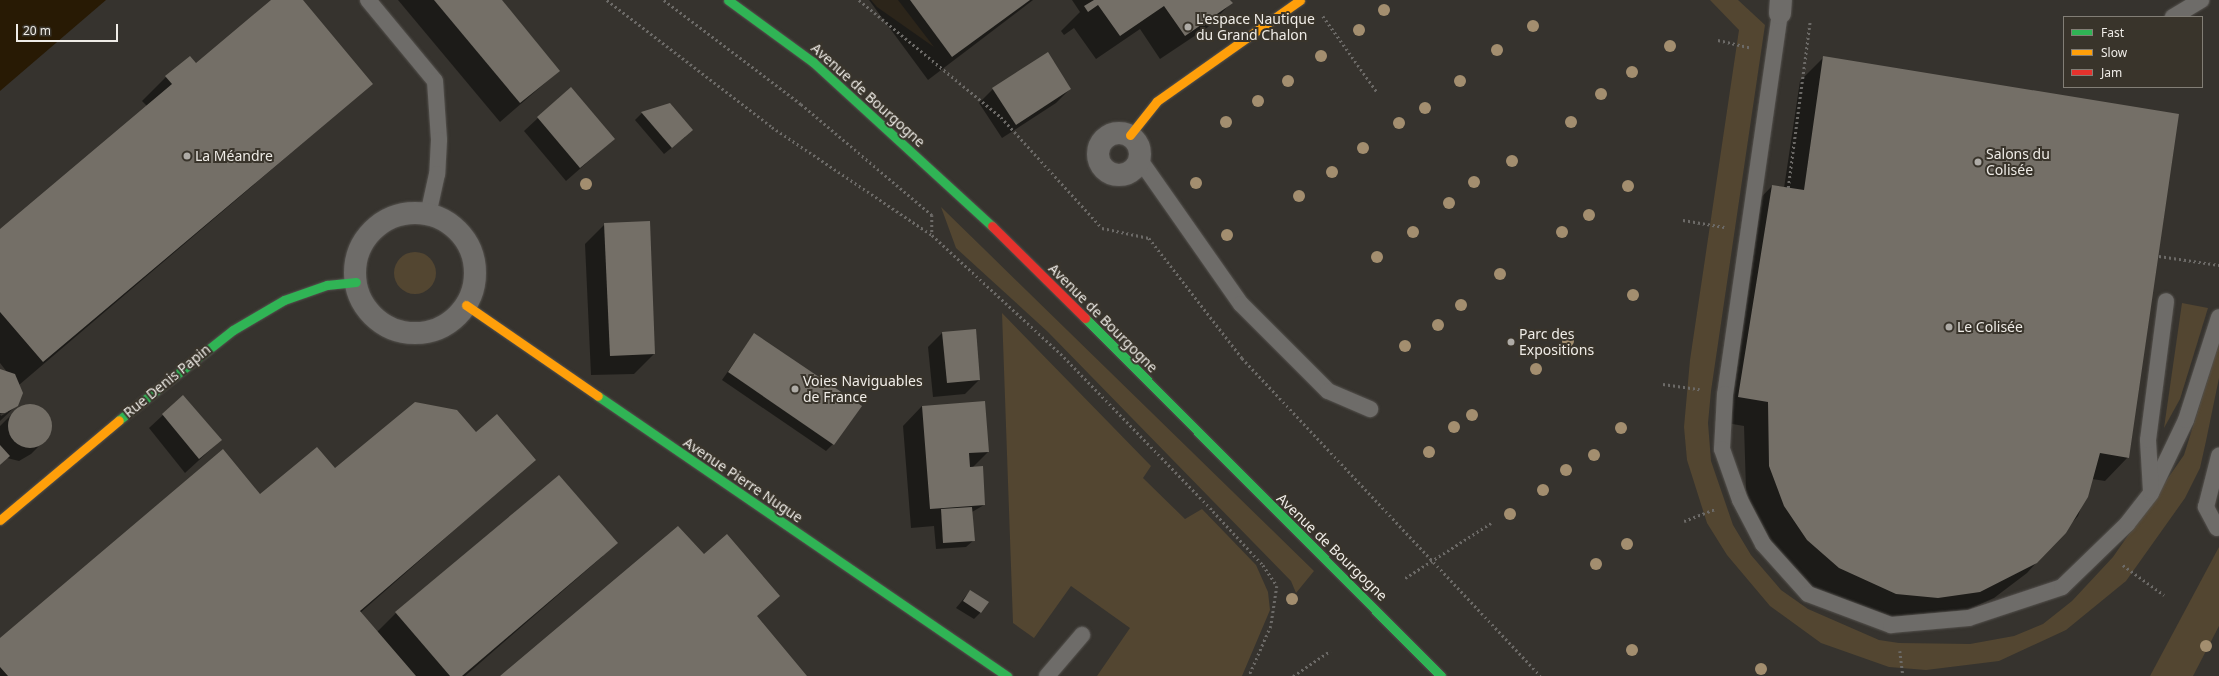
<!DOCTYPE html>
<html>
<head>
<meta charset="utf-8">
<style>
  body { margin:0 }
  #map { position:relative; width:2219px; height:676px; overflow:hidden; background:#36332e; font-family:"Noto Sans",sans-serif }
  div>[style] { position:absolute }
  .green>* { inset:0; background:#534631 }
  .round { border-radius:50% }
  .water>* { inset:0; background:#281a04 }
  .shadow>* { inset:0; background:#0007 }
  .building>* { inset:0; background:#746f67 }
  .path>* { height:2.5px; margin-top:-1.25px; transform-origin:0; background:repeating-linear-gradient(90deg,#6c6a67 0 2px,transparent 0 5px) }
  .roads { filter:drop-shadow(0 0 1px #54514d) drop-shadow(0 0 1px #54514d) }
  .lane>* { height:16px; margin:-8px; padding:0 8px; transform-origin:8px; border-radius:8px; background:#6e6c69 }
  .street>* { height:22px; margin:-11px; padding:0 11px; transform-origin:11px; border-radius:11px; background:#6e6c69 }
  .street>.ring { margin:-11px; padding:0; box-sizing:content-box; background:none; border:22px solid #6e6c69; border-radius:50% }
  .fast>* { height:9px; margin:-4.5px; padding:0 4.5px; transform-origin:4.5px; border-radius:4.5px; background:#30b455 }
  .slow>* { height:9px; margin:-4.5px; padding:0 4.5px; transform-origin:4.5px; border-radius:4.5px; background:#ff9f0a }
  .jam>* { height:9px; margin:-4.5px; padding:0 4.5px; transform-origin:4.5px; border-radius:4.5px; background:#e5322d }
  .trees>* { width:12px; height:12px; margin:-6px; border-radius:50%; background:#a38e6f }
  .dots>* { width:11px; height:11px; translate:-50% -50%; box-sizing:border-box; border:2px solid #39342b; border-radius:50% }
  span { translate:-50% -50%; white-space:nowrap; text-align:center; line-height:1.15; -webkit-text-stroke:4px #39342b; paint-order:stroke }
  .poi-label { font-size:14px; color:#efece7 }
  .left { translate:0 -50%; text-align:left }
  .street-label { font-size:14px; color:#efece7 }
  .legend { position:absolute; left:2063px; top:16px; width:140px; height:72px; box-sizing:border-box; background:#39342b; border:1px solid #827e76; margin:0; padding:5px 7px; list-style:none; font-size:12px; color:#efece7 }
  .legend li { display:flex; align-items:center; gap:8px; height:20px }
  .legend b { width:20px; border:1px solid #827e76 }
  .scale { position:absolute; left:16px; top:24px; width:102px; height:18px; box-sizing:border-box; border:2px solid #efece7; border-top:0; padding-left:5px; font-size:12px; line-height:14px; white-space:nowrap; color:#efece7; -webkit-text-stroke:3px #39342b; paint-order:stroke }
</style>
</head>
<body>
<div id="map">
  <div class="green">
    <i style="clip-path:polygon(871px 0,898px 0,934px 47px,877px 7px)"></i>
    <i style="clip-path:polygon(1710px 0,1738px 0,1765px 25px,1711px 391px,1708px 423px,1711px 461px,1733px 525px,1751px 555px,1781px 590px,1808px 609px,1879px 640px,1899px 643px,1970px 644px,2014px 636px,2043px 624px,2072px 601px,2113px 557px,2184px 455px,2219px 343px,2219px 378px,2206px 441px,2200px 468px,2185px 498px,2126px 581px,2066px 630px,1999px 661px,1926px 670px,1889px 667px,1821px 643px,1770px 606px,1727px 555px,1707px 523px,1687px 460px,1684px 427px,1690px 360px,1739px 30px)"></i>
    <i style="clip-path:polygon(941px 207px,1314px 571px,1296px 593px,1291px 581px,1048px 332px,956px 248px)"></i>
    <i class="round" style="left:394px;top:252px;width:42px;height:42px"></i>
    <i style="clip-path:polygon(2182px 303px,2208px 308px,2180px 399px,2164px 428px)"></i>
    <i style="clip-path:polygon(1002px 313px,1151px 466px,1143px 478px,1185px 519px,1202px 509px,1256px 565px,1268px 592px,1270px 610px,1242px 676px,1097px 676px,1130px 628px,1071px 586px,1034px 638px,1013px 623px)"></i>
    <i style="clip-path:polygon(2219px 547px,2219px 626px,2193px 676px,2150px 676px)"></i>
  </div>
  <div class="water">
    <i style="clip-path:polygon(0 0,106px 0,0 91px)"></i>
  </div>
  <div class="shadow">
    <i style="clip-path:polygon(evenodd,273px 0,301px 0,372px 84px,19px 385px,17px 405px,0 421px,0 371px,7px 372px,0 363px,0 230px,147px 106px,142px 101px,166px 77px,190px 58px,196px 65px,273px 0,8px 410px,8px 412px,1px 416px,0 414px,8px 410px)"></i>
    <i style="clip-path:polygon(398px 0,499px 0,559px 71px,500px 122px)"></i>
    <i style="clip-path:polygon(869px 0,1033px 0,928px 80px)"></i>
    <i style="clip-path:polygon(1072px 0,1230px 0,1231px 3px,1208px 27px,1160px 59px,1140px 29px,1096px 59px,1074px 28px,1064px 35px,1061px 31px,1080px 12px)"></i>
    <i style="clip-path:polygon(1824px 57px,2128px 457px,2105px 481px,2092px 479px,2078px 516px,2027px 573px,1994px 598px,1956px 615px,1914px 621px,1872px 617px,1815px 592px,1760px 530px,1746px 490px,1744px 426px,1715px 421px,1749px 210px,1772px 186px,1784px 188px,1800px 81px)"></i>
    <i style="clip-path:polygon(993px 89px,1070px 89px,1056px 103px,1002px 138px,979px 103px)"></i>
    <i style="clip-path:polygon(670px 104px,685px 137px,664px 154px,635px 120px,642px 113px)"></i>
    <i style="clip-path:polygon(538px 118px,614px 139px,566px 181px,524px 131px)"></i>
    <i style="clip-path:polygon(605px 224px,654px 354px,634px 374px,591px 375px,585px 244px)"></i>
    <i style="clip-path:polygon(942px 333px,979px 380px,965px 394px,933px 397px,928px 347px)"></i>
    <i style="clip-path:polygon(754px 334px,833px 444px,826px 451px,722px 380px)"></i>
    <i style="clip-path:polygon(31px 405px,43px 409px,50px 420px,45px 440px,31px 454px,19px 461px,7px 458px,0 465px,0 426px,13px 413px)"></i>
    <i style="clip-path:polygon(922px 406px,988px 452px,972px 468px,984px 505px,972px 512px,974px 540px,966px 547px,936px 549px,934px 526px,911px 528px,903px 426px)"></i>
    <i style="clip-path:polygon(163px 415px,221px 440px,185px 473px,149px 428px)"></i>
    <i style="clip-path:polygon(476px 433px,534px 460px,360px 613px,377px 632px,396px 613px,603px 556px,465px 676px,0 676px,0 640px,260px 496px,335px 470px)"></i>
    <i style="clip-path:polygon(970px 591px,981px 612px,974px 619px,956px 608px)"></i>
  </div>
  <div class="building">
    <i style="clip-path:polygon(271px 0,303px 0,373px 84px,43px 362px,0 312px,0 229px,172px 84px,165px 76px,190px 56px,196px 63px)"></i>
    <i style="clip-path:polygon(434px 0,502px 0,560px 71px,520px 103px)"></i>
    <i style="clip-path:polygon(910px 0,1030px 0,952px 57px)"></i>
    <i style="clip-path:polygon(1094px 0,1230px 0,1233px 3px,1185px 36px,1164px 6px,1120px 36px,1098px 5px,1088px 12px,1084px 6px)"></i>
    <i style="clip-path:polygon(1048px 52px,1071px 89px,1016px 125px,992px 88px)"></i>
    <i style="clip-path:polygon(1823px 56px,2179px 114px,2129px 458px,2100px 453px,2088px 497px,2066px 533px,2037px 563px,1980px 592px,1938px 598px,1896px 594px,1839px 568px,1807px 540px,1784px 506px,1769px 466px,1768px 402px,1738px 397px,1772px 185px,1804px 190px)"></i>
    <i style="clip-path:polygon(571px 87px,615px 139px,580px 168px,537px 117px)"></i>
    <i style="clip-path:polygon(670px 103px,693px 130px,672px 148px,641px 112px)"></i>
    <i style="clip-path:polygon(650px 221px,655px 354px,610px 356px,604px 223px)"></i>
    <i style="clip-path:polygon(976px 329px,980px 380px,947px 383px,942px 332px)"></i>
    <i style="clip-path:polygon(754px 333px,862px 406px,834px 445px,728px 372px)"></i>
    <i style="clip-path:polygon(0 369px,15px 374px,23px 393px,18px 406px,5px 413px,0 413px)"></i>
    <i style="clip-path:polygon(183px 395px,222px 440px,199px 459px,162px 414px)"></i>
    <i style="clip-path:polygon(985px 401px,989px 452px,969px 453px,970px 467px,983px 466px,985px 505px,930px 509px,922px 406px)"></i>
    <i style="clip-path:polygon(415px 402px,457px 410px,476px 432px,497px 414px,536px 460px,360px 611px,416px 676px,8px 676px,0 667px,0 638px,223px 449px,260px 494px,317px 447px,335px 468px)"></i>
    <i class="round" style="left:8px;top:404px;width:44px;height:44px"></i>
    <i style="clip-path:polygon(0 445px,10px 456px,0 465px)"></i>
    <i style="clip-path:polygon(559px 475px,618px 543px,462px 676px,450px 676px,395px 612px)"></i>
    <i style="clip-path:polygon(972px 507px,975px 541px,943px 543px,941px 509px)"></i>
    <i style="clip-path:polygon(678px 526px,704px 554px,727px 534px,780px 596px,757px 616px,807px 676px,500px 676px)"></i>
    <i style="clip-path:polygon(970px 590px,989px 602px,981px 613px,963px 601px)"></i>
  </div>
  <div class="path">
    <i style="left:607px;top:0;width:208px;rotate:37.6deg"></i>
    <i style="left:772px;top:127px;width:193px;rotate:34deg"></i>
    <i style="left:932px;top:235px;width:180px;rotate:42.7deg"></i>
    <i style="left:1064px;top:357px;width:214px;rotate:45.9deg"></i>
    <i style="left:1213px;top:511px;width:74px;rotate:47.2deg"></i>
    <i style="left:1263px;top:565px;width:25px;rotate:56deg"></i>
    <i style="left:1277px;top:586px;width:40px;rotate:98.5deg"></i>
    <i style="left:1271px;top:626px;width:55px;rotate:113.7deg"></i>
    <i style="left:664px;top:0;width:172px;rotate:37.2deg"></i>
    <i style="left:801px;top:104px;width:172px;rotate:40.3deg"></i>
    <i style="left:932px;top:215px;width:19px;rotate:90deg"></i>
    <i style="left:859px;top:0;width:184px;rotate:39.5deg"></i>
    <i style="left:1001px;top:117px;width:150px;rotate:47.7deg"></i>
    <i style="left:1102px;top:228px;width:48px;rotate:12deg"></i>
    <i style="left:1149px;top:238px;width:152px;rotate:52.2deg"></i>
    <i style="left:1242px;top:358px;width:436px;rotate:46.8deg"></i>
    <i style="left:1323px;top:16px;width:93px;rotate:54.6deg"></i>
    <i style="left:1718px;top:40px;width:32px;rotate:13deg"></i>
    <i style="left:1788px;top:188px;width:169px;rotate:-82.5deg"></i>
    <i style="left:1683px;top:220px;width:42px;rotate:9.7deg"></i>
    <i style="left:2159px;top:256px;width:61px;rotate:8.5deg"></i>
    <i style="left:1663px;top:384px;width:37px;rotate:8deg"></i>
    <i style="left:1684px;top:521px;width:33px;rotate:-21deg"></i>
    <i style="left:2123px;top:565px;width:51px;rotate:36.2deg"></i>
    <i style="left:1405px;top:578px;width:102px;rotate:-32.6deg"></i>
    <i style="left:1900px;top:651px;width:25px;rotate:83deg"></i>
    <i style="left:1293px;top:676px;width:45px;rotate:-34deg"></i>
  </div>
  <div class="roads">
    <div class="lane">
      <i style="left:368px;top:0;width:105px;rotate:50.4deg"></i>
      <i style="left:435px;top:81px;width:59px;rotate:86.1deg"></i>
      <i style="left:439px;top:140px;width:34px;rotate:93deg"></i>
      <i style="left:437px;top:174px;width:42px;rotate:102.4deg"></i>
      <i style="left:1780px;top:13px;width:385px;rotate:98.2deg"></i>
      <i style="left:1725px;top:394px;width:55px;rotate:93.1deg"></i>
      <i style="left:1722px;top:449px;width:54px;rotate:70.6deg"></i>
      <i style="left:1740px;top:500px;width:50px;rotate:62.4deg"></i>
      <i style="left:1763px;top:544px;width:67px;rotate:48deg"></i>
      <i style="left:1808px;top:594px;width:89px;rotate:20.5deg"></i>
      <i style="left:1891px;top:625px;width:78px;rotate:-5.1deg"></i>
      <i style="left:1969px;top:618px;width:98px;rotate:-18.4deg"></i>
      <i style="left:2062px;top:587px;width:91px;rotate:-44.1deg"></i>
      <i style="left:2127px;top:524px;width:39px;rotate:-52deg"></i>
      <i style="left:2151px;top:493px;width:81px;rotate:-64.4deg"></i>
      <i style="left:2186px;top:420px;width:108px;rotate:-72.2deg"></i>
      <i style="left:2173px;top:17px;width:33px;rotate:-31deg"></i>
      <i style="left:1140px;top:160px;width:176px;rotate:55deg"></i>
      <i style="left:1241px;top:304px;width:123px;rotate:45deg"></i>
      <i style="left:1328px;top:391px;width:46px;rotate:23.2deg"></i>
      <i style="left:2151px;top:491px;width:51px;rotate:-93.4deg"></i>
      <i style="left:2148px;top:440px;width:140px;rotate:-82.6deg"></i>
      <i style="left:2217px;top:528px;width:24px;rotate:-118deg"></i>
      <i style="left:2206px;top:507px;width:53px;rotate:-75.7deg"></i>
      <i style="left:1047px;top:676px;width:54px;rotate:-49.5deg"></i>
    </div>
    <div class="street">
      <i style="left:1780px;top:13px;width:13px;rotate:-86deg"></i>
      <i class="ring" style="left:1098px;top:133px;width:20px;height:20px"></i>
      <i class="ring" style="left:355px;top:213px;width:98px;height:98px"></i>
    </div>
    <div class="fast">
      <i style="left:728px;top:0;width:105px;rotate:36.1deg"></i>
      <i style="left:813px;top:62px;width:243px;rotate:42.5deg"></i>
      <i style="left:1085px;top:318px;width:505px;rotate:45.16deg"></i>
      <i style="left:598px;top:396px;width:496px;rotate:34.4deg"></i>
      <i style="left:119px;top:420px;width:145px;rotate:-38.3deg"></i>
      <i style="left:233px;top:330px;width:59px;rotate:-30.5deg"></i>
      <i style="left:284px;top:300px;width:46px;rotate:-19.2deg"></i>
      <i style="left:327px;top:285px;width:29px;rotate:-6deg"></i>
    </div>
    <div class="slow">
      <i style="left:1130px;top:135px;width:43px;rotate:-51.5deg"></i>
      <i style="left:1157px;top:101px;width:175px;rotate:-35.2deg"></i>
      <i style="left:466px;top:305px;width:160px;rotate:34.6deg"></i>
      <i style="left:0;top:520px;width:155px;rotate:-40deg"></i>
    </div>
    <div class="jam">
      <i style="left:992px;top:226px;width:131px;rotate:44.7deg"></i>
    </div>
  </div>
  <div class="trees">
    <i style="left:1384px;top:10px"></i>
    <i style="left:1533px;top:26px"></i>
    <i style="left:1359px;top:30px"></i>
    <i style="left:1670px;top:46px"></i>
    <i style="left:1497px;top:50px"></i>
    <i style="left:1321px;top:56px"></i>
    <i style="left:1632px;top:72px"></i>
    <i style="left:1288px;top:81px"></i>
    <i style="left:1460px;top:81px"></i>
    <i style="left:1601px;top:94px"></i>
    <i style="left:1258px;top:101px"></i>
    <i style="left:1425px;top:108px"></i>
    <i style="left:1226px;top:122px"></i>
    <i style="left:1571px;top:122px"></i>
    <i style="left:1399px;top:123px"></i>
    <i style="left:1363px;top:148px"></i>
    <i style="left:1512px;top:161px"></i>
    <i style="left:1332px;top:172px"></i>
    <i style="left:1474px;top:182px"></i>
    <i style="left:1196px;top:183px"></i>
    <i style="left:586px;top:184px"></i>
    <i style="left:1628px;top:186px"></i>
    <i style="left:1299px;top:196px"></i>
    <i style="left:1449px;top:203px"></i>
    <i style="left:1589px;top:215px"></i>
    <i style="left:1413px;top:232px"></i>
    <i style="left:1562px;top:232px"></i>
    <i style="left:1227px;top:235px"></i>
    <i style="left:1377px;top:257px"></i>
    <i style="left:1500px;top:274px"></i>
    <i style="left:1633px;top:295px"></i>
    <i style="left:1461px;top:305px"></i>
    <i style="left:1438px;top:325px"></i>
    <i style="left:1568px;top:341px"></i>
    <i style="left:1405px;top:346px"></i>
    <i style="left:1536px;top:369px"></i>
    <i style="left:1472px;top:415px"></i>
    <i style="left:1454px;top:427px"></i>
    <i style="left:1621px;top:428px"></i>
    <i style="left:1429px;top:452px"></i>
    <i style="left:1594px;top:455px"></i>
    <i style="left:1566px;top:470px"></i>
    <i style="left:1543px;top:490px"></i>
    <i style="left:1510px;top:514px"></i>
    <i style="left:1627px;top:544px"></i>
    <i style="left:1596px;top:564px"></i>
    <i style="left:1292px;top:599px"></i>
    <i style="left:2206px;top:646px"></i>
    <i style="left:1632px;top:650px"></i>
    <i style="left:1761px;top:669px"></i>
  </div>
  <div class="dots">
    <i style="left:1188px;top:27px;background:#aeaba6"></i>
    <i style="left:187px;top:156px;background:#aeaba6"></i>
    <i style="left:1978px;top:162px;background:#aeaba6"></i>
    <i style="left:1949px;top:327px;background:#aeaba6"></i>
    <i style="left:1511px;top:342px;background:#aeaba6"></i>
    <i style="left:795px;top:389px;background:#aeaba6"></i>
  </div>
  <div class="poi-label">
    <span class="left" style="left:1196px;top:27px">L'espace Nautique<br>du Grand Chalon</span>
    <span class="left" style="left:1986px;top:162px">Salons du<br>Colisée</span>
    <span class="left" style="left:195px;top:156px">La Méandre</span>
    <span class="left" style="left:1957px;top:327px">Le Colisée</span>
    <span class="left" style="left:1519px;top:342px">Parc des<br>Expositions</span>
    <span class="left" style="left:803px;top:389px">Voies Naviguables<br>de France</span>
  </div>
  <div class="street-label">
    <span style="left:868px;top:95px;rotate:42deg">Avenue de Bourgogne</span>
    <span style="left:1103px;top:318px;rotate:45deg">Avenue de Bourgogne</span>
    <span style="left:167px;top:381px;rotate:-39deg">Rue Denis Papin</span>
    <span style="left:743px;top:480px;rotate:34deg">Avenue Pierre Nugue</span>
    <span style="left:1332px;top:547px;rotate:44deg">Avenue de Bourgogne</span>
  </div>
  <ul class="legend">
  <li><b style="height:5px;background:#30b455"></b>Fast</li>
  <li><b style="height:5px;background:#ff9f0a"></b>Slow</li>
  <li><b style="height:5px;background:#e5322d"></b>Jam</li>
  </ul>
  <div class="scale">20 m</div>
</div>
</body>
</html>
